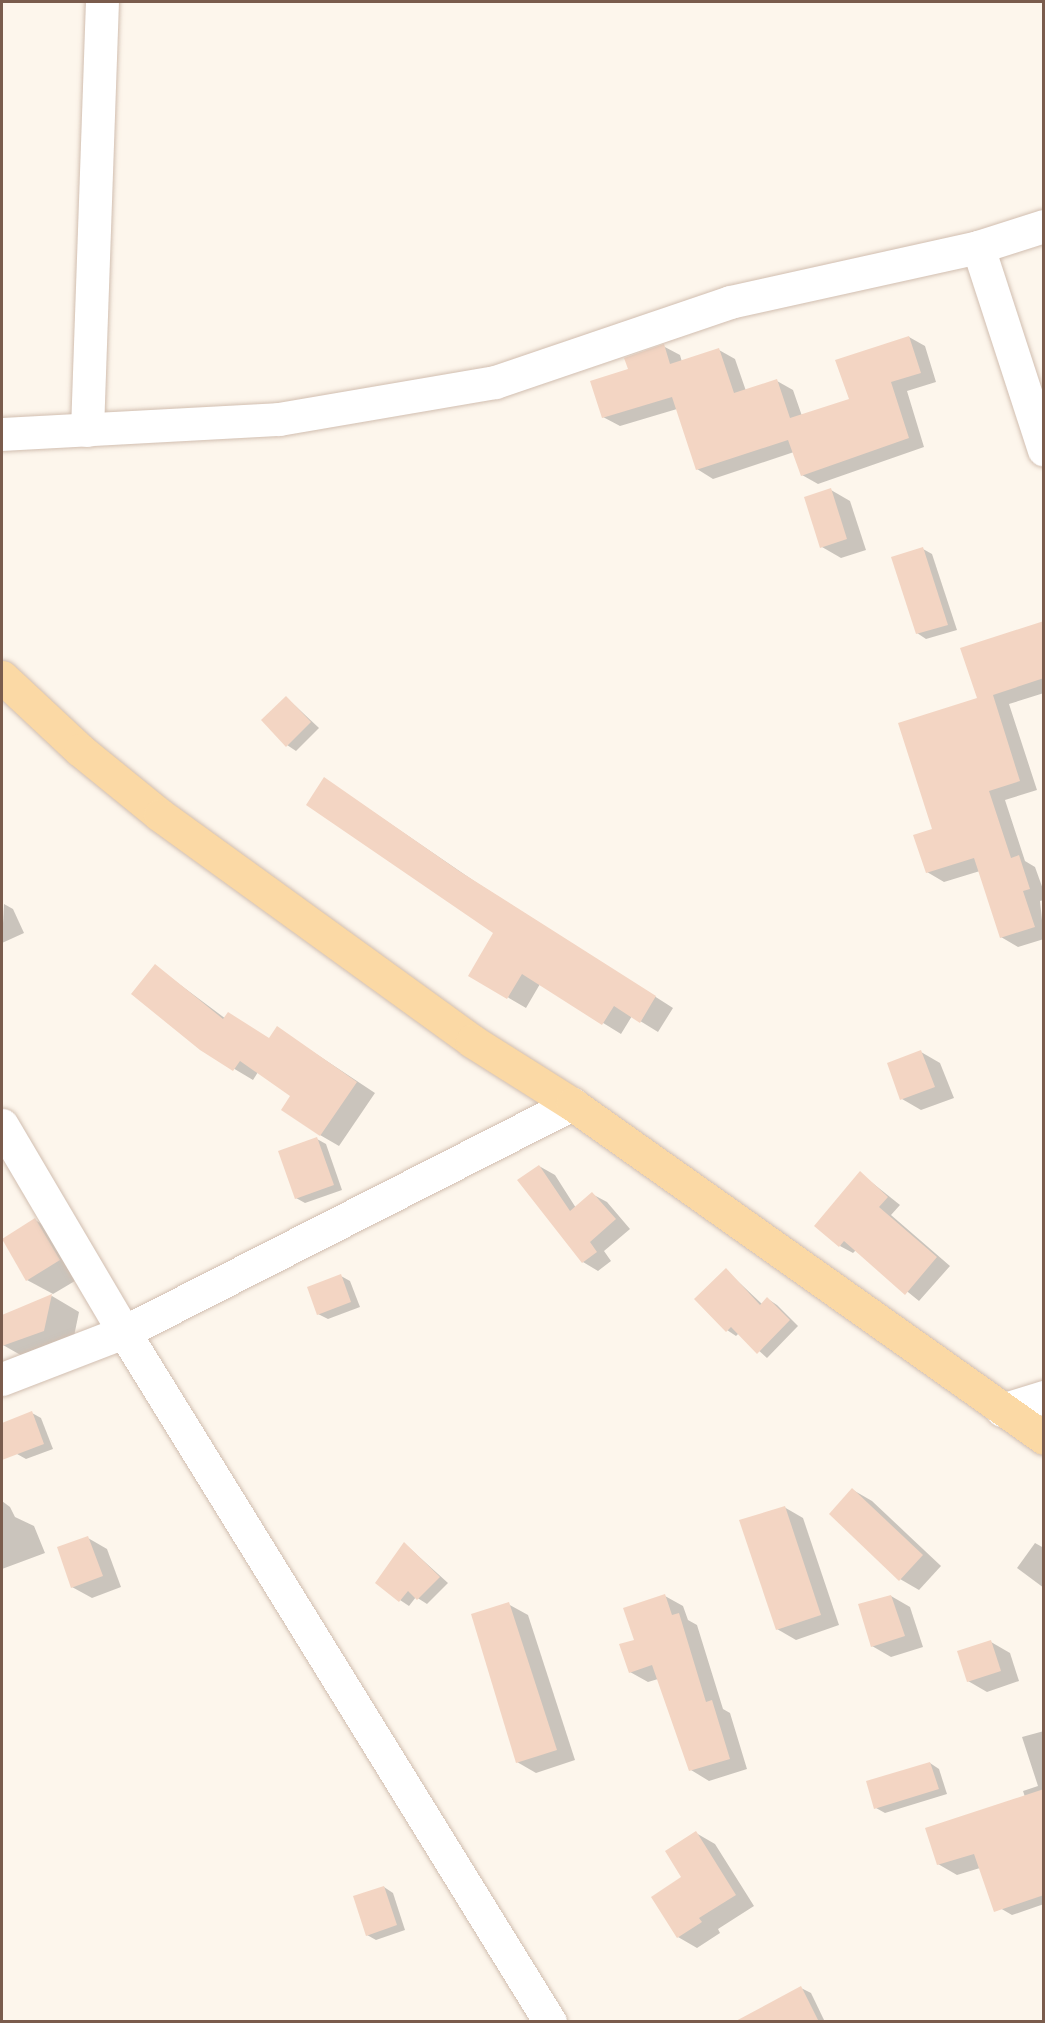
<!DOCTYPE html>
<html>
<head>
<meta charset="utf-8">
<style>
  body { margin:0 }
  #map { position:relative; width:1045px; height:2023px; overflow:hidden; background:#fdf6ec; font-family:"Exo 2",sans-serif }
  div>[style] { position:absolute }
  .shadow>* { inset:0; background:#0003 }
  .building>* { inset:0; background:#f3d5c3 }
  .roads { filter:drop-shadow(0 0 2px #d1beb0) drop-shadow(0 0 2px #d1beb0) }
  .street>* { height:33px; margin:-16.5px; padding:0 16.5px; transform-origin:16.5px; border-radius:16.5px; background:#fff }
  .secondary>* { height:33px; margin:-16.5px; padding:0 16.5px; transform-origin:16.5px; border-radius:16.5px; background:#fff }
  .primary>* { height:33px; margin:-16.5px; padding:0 16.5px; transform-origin:16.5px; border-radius:16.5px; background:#fbd9a5 }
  span { translate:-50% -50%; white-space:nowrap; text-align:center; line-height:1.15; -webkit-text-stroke:5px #fffaf3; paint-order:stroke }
  .frame { position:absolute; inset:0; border:3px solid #7a5c4d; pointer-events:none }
</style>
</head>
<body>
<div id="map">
  <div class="shadow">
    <i style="clip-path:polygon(909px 337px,925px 346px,936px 382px,907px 391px,924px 447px,818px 484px,802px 475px,794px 452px,713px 479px,697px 469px,677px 409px,620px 426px,603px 417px,630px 370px,663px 346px,680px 355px,682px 362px,719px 350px,735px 359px,746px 391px,777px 381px,793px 390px,802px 416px,851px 400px)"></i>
    <i style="clip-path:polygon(831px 490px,850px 501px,866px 550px,841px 558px,822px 547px)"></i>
    <i style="clip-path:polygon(923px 549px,932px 554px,957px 630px,926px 639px,917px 633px)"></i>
    <i style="clip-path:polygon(1044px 622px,1044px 693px,1009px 704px,1037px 790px,1005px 800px,1025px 861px,1035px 867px,1044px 892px,1044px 900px,1040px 901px,1044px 939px,1018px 947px,1001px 937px,980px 871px,944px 882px,927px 872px,934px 830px,979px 699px)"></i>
    <i style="clip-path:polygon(287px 698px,319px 728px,296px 751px,287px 745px)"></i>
    <i style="clip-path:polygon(325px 779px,477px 883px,673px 1008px,658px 1032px,632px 1016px,621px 1034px,540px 984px,526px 1008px,470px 975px,495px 933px)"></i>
    <i style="clip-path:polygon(4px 904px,13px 909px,24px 933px,2px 943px)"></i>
    <i style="clip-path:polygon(155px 966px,226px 1019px,270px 1039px,277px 1028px,375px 1093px,339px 1146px,320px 1135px,292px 1095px,258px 1072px,253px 1080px,201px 1049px)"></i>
    <i style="clip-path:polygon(921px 1052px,940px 1063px,954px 1098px,921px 1110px,902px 1099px)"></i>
    <i style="clip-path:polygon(317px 1139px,326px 1144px,342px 1190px,305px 1203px,296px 1198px)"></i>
    <i style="clip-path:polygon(539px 1166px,555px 1175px,576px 1208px,592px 1194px,607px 1202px,630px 1229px,604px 1251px,611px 1261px,598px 1271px,583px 1262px)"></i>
    <i style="clip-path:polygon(860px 1173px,900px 1205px,891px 1215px,950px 1266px,919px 1301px,856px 1250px,853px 1253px,840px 1246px)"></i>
    <i style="clip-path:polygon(35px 1220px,61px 1235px,85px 1275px,53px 1294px,27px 1280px)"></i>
    <i style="clip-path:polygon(726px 1270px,763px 1305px,768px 1299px,777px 1305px,798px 1326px,767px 1358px,739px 1333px,736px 1336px,727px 1330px)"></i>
    <i style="clip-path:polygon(341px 1276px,350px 1281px,360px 1307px,328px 1319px,318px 1314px)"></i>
    <i style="clip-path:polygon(52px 1296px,79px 1312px,72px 1346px,31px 1361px,3px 1345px,2px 1317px)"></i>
    <i style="clip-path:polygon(32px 1413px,41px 1418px,53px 1449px,26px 1459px,17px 1454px)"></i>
    <i style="clip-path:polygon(853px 1490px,872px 1501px,941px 1566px,919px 1590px,900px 1579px)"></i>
    <i style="clip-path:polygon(2px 1501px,10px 1507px,15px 1517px,34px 1526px,45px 1553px,2px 1569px)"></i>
    <i style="clip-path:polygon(784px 1507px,803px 1518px,839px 1625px,796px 1640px,777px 1629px)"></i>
    <i style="clip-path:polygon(88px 1538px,107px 1549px,121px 1587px,92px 1598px,72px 1587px)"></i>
    <i style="clip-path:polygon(1035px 1543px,1044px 1548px,1044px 1588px,1017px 1568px)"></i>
    <i style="clip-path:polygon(405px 1544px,448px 1583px,427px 1604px,416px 1597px,409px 1606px,400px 1600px)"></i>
    <i style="clip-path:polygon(665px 1596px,683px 1606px,688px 1620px,697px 1625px,723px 1709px,730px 1713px,747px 1769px,709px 1781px,691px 1770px,658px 1679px,648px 1682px,630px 1672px,636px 1641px)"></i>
    <i style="clip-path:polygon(891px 1596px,910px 1607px,923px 1647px,891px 1657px,872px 1646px)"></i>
    <i style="clip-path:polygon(508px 1604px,528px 1615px,575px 1760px,536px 1773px,517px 1762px)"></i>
    <i style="clip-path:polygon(991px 1642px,1010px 1653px,1019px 1681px,987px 1692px,968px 1681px)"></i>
    <i style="clip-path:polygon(1044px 1731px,1044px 1904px,1012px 1915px,993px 1904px,980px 1868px,957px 1875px,938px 1864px,1025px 1797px,1023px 1791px,1038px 1786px,1022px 1737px)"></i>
    <i style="clip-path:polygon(930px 1763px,939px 1769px,947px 1794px,885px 1813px,876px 1808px)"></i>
    <i style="clip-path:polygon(696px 1833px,715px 1844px,754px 1906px,718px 1929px,720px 1933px,697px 1948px,678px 1937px,683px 1877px)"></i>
    <i style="clip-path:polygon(384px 1887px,393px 1893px,405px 1930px,376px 1940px,367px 1935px)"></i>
    <i style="clip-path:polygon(801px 1988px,811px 1993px,825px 2022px,740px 2022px)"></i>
  </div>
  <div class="building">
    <i style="clip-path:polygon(909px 336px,921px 373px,891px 382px,909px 438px,801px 476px,788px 440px,696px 470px,672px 397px,602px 418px,590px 381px,628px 369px,624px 358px,664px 344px,670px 364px,719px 348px,734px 393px,777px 379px,790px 418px,849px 399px,835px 360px)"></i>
    <i style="clip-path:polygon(831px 488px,847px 539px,820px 548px,804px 497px)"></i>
    <i style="clip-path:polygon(923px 547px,948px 625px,916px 634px,891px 557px)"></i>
    <i style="clip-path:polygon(1044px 621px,1044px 678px,993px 695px,1020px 781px,989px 791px,1011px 858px,1019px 855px,1030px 889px,1023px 891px,1035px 927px,1000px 938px,974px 858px,926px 873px,913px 835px,932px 829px,898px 723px,977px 698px,960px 648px)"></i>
    <i style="clip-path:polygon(286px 696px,311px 722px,286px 747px,261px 720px)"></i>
    <i style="clip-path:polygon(324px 777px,459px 871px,656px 996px,640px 1023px,614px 1006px,602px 1025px,522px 974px,507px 999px,468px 976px,493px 933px,306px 805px)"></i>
    <i style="clip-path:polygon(155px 964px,223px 1019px,228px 1012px,269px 1038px,277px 1026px,357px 1082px,320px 1136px,281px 1110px,290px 1096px,240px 1061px,233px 1071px,200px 1050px,131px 994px)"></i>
    <i style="clip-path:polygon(921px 1050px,935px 1087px,900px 1100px,887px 1063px)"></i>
    <i style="clip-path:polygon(317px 1137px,334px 1185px,295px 1199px,278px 1151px)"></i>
    <i style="clip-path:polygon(539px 1165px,570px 1211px,592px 1192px,616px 1219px,590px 1242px,597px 1252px,582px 1263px,517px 1180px)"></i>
    <i style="clip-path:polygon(860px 1171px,888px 1197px,879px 1207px,937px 1257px,905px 1295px,844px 1241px,839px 1247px,814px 1226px)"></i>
    <i style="clip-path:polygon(35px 1218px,60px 1260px,26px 1281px,2px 1239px)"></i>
    <i style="clip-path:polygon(726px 1268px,760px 1305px,767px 1297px,790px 1320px,757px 1354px,731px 1327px,726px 1332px,694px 1299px)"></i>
    <i style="clip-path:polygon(341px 1274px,351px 1302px,317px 1315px,307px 1287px)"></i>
    <i style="clip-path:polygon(52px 1294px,44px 1331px,2px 1346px,2px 1315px)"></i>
    <i style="clip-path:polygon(32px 1411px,44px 1444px,2px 1460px,2px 1423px)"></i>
    <i style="clip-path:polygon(852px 1488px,923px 1555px,899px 1581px,829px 1514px)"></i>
    <i style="clip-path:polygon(785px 1506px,821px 1615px,776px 1630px,739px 1520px)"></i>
    <i style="clip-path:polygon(88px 1536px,103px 1576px,71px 1588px,57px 1547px)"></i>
    <i style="clip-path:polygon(404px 1542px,440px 1577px,417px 1600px,408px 1591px,399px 1602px,375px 1583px)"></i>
    <i style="clip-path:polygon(665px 1594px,672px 1615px,679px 1613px,706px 1702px,712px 1700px,730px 1759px,689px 1771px,652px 1665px,629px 1673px,619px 1644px,634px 1640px,623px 1608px)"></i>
    <i style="clip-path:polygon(891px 1595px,905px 1636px,871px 1647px,858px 1604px)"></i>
    <i style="clip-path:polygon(509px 1602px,557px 1750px,516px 1763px,471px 1614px)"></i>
    <i style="clip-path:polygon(991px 1640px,1001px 1671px,967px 1682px,957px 1651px)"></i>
    <i style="clip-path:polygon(930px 1762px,939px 1789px,874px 1809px,866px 1781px)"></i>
    <i style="clip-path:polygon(1044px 1789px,1044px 1895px,994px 1912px,974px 1854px,937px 1865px,925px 1828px)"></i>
    <i style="clip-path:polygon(696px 1831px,736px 1895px,699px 1918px,702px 1922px,677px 1938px,651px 1897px,681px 1877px,665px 1851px)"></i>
    <i style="clip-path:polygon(384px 1886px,397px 1925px,366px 1936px,353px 1896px)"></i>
    <i style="clip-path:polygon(801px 1986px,819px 2022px,734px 2022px)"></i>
  </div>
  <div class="roads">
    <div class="street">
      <i style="left:978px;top:247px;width:213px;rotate:72deg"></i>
      <i style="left:87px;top:430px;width:428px;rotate:-88deg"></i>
      <i style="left:2px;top:434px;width:277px;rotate:-3.1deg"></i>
      <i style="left:279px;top:419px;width:219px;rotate:-9.7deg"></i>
      <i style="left:495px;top:382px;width:248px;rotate:-18.8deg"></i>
      <i style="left:730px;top:302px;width:254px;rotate:-12.5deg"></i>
      <i style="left:978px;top:247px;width:69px;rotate:-17.7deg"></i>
      <i style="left:2px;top:1125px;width:240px;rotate:59.5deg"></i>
      <i style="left:124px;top:1332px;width:811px;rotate:58.31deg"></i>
      <i style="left:2px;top:1379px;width:131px;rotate:-21.1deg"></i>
      <i style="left:124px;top:1332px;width:503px;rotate:-26.97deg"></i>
    </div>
    <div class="secondary">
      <i style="left:1002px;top:1410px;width:44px;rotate:-17.2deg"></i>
    </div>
    <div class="primary">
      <i style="left:2px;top:677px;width:107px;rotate:43.1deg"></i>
      <i style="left:80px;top:750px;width:103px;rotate:39.1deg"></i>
      <i style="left:160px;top:815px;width:385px;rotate:35.9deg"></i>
      <i style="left:472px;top:1041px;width:118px;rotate:32.2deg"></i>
      <i style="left:572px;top:1104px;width:578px;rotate:35.28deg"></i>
    </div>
  </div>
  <div class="frame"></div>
</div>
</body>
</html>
